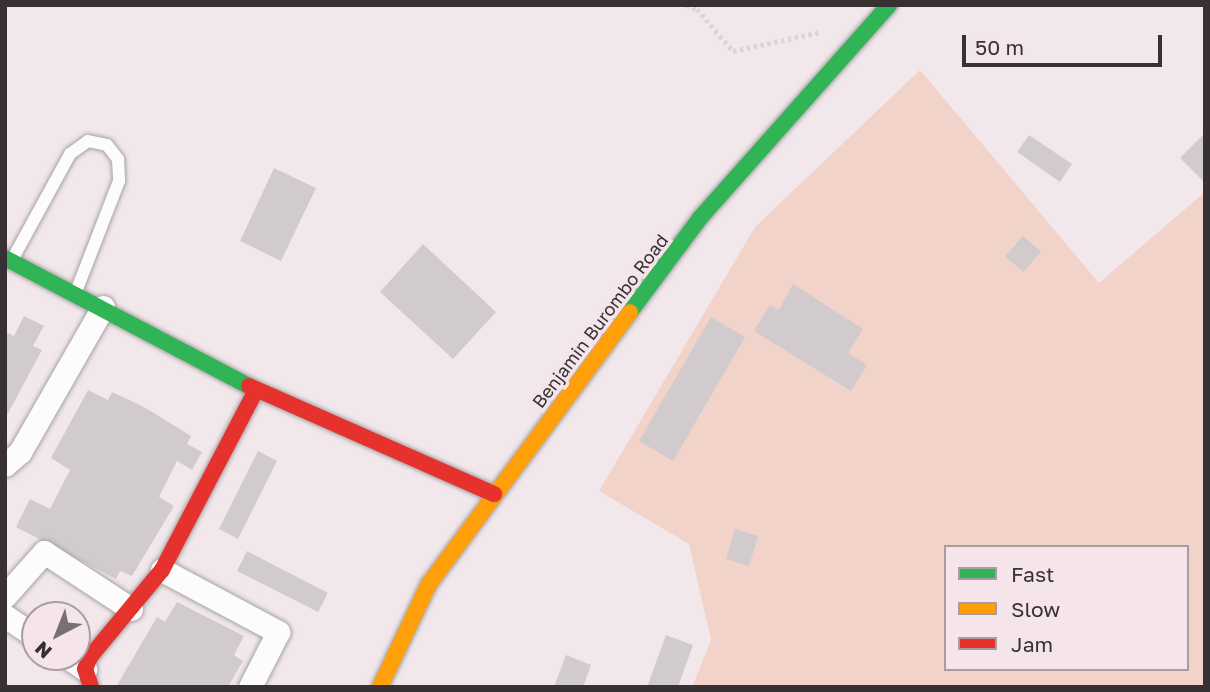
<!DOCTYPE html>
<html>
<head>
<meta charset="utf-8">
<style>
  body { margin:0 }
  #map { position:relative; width:1210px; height:692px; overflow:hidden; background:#f2e8ec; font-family:"Golos Text",sans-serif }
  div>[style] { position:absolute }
  .green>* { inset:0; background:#f1d3ca }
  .building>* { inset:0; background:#d1cbce }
  .path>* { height:4.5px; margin-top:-2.25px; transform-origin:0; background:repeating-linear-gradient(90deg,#d8d5d7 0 3.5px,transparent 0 7px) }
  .roads { filter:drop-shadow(0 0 2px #a8a2a4) drop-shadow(0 0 2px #a8a2a4) }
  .lane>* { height:12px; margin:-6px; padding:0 6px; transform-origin:6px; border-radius:6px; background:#fdfcfc }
  .street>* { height:23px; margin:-11.5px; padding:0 11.5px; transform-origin:11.5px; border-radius:11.5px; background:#fdfcfc }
  .fast>* { height:16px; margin:-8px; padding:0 8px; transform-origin:8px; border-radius:8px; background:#30b455 }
  .slow>* { height:16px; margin:-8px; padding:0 8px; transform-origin:8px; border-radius:8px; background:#ff9f0a }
  .jam>* { height:16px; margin:-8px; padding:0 8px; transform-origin:8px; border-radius:8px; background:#e5322d }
  span { translate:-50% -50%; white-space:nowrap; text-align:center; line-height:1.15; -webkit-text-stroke:7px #f5e5eb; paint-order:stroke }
  .street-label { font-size:18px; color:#373133 }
  .frame { position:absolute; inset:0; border:7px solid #373133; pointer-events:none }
  .legend { position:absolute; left:944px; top:545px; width:245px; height:126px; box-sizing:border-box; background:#f5e5eb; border:2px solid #a99da1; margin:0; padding:9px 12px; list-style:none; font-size:21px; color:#373133 }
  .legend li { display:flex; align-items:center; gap:14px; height:35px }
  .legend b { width:35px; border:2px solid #a99da1 }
  .north { position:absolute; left:21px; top:601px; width:70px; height:70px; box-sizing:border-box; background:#f5e5eb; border:2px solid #a99da1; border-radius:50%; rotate:222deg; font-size:19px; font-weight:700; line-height:28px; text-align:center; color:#373133 }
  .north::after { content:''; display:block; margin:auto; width:24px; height:32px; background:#787174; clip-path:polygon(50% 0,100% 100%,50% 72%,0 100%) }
  .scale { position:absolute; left:962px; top:35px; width:200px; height:32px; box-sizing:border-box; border:4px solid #373133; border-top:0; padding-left:9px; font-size:21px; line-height:24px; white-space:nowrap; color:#373133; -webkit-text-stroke:5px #f5e5eb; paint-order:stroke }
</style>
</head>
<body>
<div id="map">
  <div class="green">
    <i style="clip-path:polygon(evenodd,920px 70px,1099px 283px,1205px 192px,1205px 687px,692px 687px,711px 640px,689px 544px,599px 491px,755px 227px,920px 70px,946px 547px,1187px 547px,1187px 669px,946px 669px,946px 547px)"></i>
  </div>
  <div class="building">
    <i style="clip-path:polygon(1205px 133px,1205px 183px,1180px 158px)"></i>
    <i style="clip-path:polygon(1029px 135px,1072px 164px,1060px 182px,1017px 152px)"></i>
    <i style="clip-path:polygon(274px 168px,316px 188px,281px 261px,240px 241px)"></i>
    <i style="clip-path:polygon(1023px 236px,1041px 252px,1023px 272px,1005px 256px)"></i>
    <i style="clip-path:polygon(423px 244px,496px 312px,453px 359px,380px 292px)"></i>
    <i style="clip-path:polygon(793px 284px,863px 329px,848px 353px,867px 365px,851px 391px,754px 331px,770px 305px,779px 310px)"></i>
    <i style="clip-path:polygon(24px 316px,44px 326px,33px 346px,42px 350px,5px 419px,5px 332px,14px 336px)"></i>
    <i style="clip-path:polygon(711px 317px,745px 337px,673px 461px,639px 441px)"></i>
    <i style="clip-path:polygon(88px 390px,108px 400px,112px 392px,144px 407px,191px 436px,187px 444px,202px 452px,192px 470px,177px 461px,159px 497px,174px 506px,132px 576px,120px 571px,116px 579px,16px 527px,30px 499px,50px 509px,70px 470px,51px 458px)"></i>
    <i style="clip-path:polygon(258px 451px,277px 461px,238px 539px,219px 529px)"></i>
    <i style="clip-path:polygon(735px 529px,758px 536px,749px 566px,726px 559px)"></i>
    <i style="clip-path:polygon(247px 551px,328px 593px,318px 612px,237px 571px)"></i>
    <i style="clip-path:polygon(177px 602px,244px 636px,234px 655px,243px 661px,228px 687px,116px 687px,157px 617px,165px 622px)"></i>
    <i style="clip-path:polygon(666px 635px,693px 645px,678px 687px,647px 687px)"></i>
    <i style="clip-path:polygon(566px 655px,591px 665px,583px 687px,554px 687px)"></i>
  </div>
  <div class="path">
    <i style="left:686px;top:5px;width:12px;rotate:20deg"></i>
    <i style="left:697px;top:9px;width:55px;rotate:49.4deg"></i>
    <i style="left:733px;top:51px;width:90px;rotate:-12.2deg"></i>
  </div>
  <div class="roads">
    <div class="lane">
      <i style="left:12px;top:260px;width:121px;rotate:-61.3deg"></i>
      <i style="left:70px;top:154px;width:22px;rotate:-36deg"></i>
      <i style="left:88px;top:141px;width:19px;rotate:12deg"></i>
      <i style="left:107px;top:145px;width:18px;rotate:52deg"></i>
      <i style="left:118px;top:159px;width:22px;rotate:87deg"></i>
      <i style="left:119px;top:181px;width:119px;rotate:111.2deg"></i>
    </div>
    <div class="street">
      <i style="left:5px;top:465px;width:20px;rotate:-41deg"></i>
      <i style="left:20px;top:452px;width:167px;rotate:-60.2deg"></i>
      <i style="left:162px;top:570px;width:132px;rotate:28.1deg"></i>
      <i style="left:278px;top:632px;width:62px;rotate:117deg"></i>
      <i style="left:5px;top:596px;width:59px;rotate:-48.4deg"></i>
      <i style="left:44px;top:552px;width:104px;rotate:33.2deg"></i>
      <i style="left:5px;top:616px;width:36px;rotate:34deg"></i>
      <i style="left:67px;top:657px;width:22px;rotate:34deg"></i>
    </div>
    <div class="fast">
      <i style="left:5px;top:258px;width:276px;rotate:27.7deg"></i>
      <i style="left:630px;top:312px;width:117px;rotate:-53.3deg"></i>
      <i style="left:700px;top:218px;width:285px;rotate:-48.4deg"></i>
    </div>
    <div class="slow">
      <i style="left:380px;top:687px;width:114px;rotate:-64.6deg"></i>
      <i style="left:429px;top:584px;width:338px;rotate:-53.5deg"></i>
    </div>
    <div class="jam">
      <i style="left:249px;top:386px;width:268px;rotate:23.8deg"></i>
      <i style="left:91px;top:687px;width:19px;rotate:-108deg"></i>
      <i style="left:85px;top:669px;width:13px;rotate:-67deg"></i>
      <i style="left:90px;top:657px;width:113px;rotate:-50.4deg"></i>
      <i style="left:162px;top:570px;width:203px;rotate:-62.4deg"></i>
    </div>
  </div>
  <div class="street-label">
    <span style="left:600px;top:321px;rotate:-53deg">Benjamin Burombo Road</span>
  </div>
  <div class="frame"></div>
  <ul class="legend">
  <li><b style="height:9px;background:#30b455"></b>Fast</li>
  <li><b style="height:9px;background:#ff9f0a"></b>Slow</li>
  <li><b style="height:9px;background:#e5322d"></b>Jam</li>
  </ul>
  <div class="north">N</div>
  <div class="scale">50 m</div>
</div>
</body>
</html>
